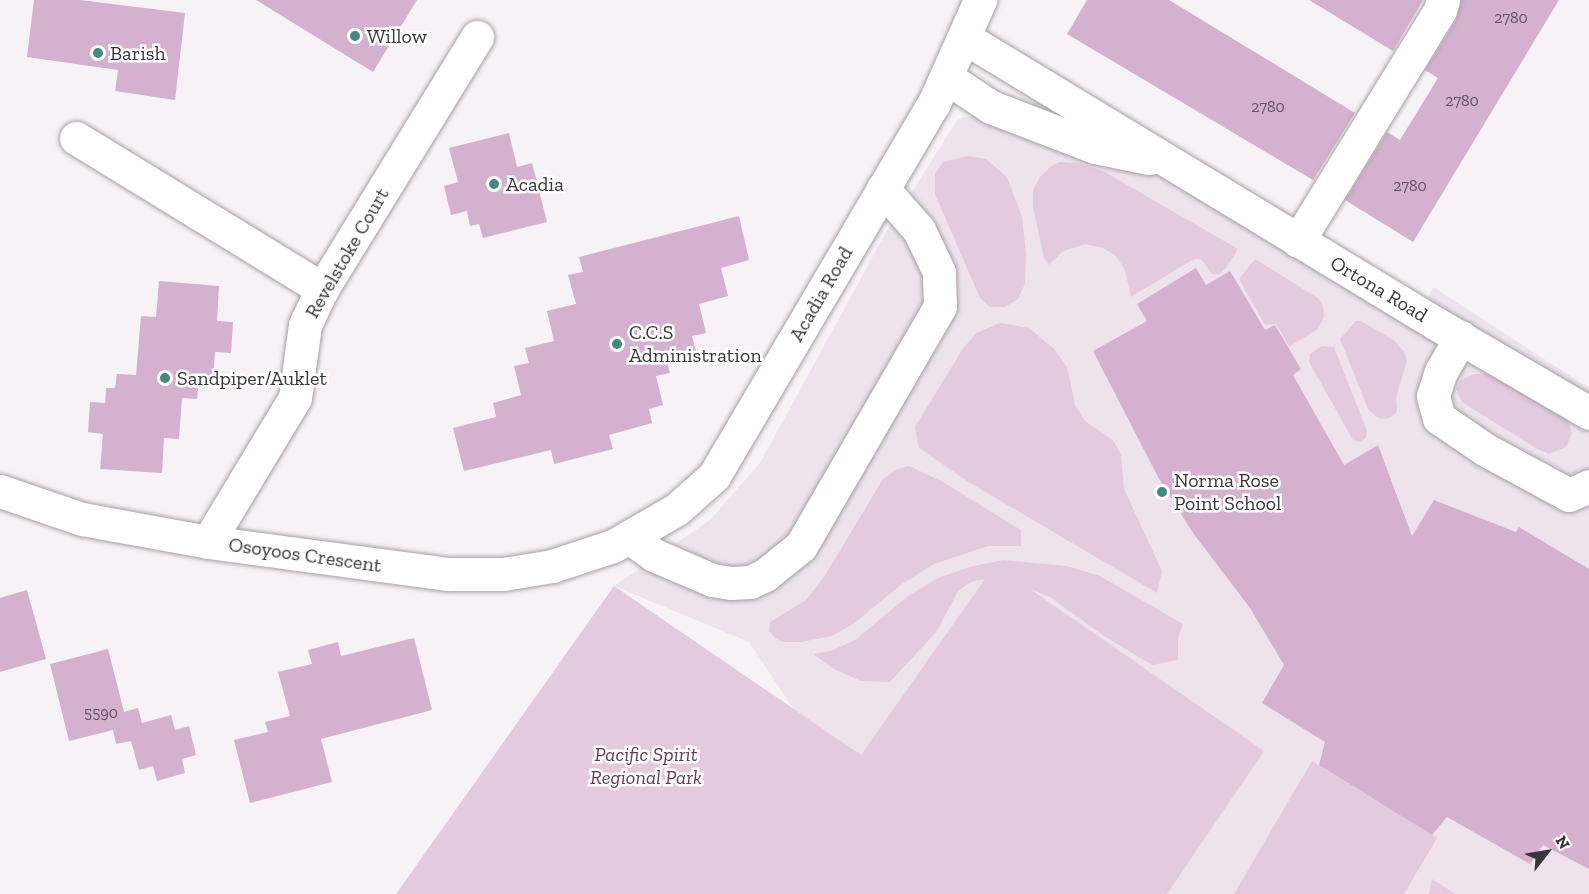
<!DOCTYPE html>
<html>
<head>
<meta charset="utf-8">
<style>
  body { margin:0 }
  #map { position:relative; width:1589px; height:894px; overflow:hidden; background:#f7f2f6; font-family:"Zilla Slab",serif }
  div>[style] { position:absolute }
  .built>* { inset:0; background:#eee3ec }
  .green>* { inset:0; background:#e3cadf }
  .building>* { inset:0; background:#d4b1ce }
  .roads { filter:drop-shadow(0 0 2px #a5a0a4) drop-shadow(0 0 2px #a5a0a4) }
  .minor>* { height:33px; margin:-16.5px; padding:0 16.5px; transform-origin:16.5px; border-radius:16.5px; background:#fff }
  .dots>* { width:16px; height:16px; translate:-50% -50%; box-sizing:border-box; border:3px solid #fff; border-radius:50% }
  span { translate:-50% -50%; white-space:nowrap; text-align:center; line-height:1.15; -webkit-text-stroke:5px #fff; paint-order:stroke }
  .number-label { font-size:16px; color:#5f555e }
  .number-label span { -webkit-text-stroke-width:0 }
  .poi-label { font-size:20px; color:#383638 }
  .left { translate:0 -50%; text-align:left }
  .street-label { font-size:20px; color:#383638 }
  .park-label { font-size:20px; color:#65385f; font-style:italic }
  .north { position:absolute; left:1517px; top:822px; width:60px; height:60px; -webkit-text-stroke:4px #fff; paint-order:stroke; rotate:59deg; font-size:16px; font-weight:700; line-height:24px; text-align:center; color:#383638 }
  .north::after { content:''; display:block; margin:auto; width:21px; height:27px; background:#383638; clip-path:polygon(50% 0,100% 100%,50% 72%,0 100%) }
</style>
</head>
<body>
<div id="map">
  <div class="built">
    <i style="clip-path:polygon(980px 114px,1158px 172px,1414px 330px,1433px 287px,1589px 388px,1589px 894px,1046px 894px,804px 725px,749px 642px,614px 586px,710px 520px,760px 463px,884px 236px,958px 119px)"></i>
  </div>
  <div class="green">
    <i style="clip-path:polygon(968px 156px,986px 159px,1007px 177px,1022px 217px,1026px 253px,1025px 284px,1018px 299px,1005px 307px,990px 307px,980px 298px,935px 194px,935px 174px,943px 162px)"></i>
    <i style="clip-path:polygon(1060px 162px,1077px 163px,1103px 171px,1238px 249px,1226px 268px,1218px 275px,1212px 274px,1201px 259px,1194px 259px,1131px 297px,1125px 270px,1116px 256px,1103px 248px,1085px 244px,1076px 247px,1063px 251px,1049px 265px,1044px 258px,1033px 207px,1033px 190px,1040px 177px,1051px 166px)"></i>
    <i style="clip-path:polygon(1255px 259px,1318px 298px,1323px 306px,1324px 317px,1318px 329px,1289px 347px,1276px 324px,1265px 325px,1239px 279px)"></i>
    <i style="clip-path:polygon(1356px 321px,1361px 321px,1395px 341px,1404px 352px,1407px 361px,1396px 397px,1397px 411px,1393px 416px,1386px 419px,1378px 418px,1368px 409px,1340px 339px)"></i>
    <i style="clip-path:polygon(1000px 323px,1029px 328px,1054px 349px,1067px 367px,1075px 405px,1085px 421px,1113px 440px,1121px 455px,1124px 489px,1162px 571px,1157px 593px,970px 483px,919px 448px,915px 427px,962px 350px,976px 333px)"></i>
    <i style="clip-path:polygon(1322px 346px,1334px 347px,1367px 431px,1366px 438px,1360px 442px,1353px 440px,1309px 362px,1310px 354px)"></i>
    <i style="clip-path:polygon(1474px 374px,1489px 374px,1567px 418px,1572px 433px,1566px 447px,1549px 454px,1539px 450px,1462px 402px,1456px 389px,1461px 380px)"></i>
    <i style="clip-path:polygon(909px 466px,943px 482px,1021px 530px,1021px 546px,988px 546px,934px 564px,902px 584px,853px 624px,832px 636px,801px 642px,783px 642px,775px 638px,769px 631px,770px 622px,806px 600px,824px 577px,883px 479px,897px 469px)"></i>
    <i style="clip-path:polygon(1003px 560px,1067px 566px,1100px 576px,1183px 624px,1178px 638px,1178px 660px,1152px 665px,1104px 636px,1050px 597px,1030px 589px,1264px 751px,1167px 894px,396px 894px,614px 586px,861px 755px,985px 579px,971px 582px,958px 591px,937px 631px,890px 682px,861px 681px,834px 669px,813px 654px,831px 651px,855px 640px,908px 596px,938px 578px,973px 566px)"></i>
    <i style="clip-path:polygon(1312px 761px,1437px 838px,1404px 894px,1234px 894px)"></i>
    <i style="clip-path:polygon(1432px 879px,1454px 893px,1454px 894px,1429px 894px)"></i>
  </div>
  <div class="building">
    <i style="clip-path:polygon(34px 0,80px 0,185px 13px,175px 100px,115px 91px,118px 70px,27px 57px)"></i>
    <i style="clip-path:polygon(256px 0,417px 0,373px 72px)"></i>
    <i style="clip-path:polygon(1087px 0,1169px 0,1355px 113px,1313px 180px,1067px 34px)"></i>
    <i style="clip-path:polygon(1309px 0,1423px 0,1393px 51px)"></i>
    <i style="clip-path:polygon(1461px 0,1559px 0,1413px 242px,1345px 200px,1387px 132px,1400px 140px,1438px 78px,1425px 70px,1456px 20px)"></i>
    <i style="clip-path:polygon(509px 133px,517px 167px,532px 163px,547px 222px,483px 238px,479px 224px,470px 226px,467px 211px,451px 215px,444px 186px,458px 182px,449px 148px)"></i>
    <i style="clip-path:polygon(739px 216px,749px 260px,721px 268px,728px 296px,699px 304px,706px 333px,692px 336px,696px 351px,666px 359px,670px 373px,656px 376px,663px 405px,649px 409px,652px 423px,609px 435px,613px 449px,554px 464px,551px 450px,464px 471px,453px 428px,496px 417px,493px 403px,521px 395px,514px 366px,529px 363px,525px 348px,554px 341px,547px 311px,576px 304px,568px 275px,583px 272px,579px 257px)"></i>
    <i style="clip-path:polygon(1196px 268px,1206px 285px,1230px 271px,1265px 330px,1275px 325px,1301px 369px,1293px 375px,1344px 465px,1378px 445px,1412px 536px,1434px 500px,1516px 532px,1519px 527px,1589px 569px,1589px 869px,1543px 845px,1530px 864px,1447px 817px,1432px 835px,1319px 765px,1325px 742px,1262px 703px,1284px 665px,1250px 608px,1193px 533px,1158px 477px,1093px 351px,1147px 321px,1137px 304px)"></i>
    <i style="clip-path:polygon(159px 281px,219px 286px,217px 321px,233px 322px,231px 353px,215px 352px,213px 382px,199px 381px,197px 399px,182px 398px,179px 439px,164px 438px,162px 473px,100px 469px,103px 434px,88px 432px,90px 402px,105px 403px,106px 388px,115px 388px,117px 374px,136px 375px,141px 316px,156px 317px)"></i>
    <i style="clip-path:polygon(27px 590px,46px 659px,0 672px,0 598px)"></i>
    <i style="clip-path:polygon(414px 638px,432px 710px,321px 739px,332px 782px,250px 803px,234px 740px,268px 732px,265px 722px,290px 716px,278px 672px,312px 664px,308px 650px,338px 642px,341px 656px)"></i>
    <i style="clip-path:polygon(108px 649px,124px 712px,138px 708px,142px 723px,171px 715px,175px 730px,189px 726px,196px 755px,182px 759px,185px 773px,157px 781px,153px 766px,139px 770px,131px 741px,116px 744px,113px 730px,69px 741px,50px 664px)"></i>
  </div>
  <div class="roads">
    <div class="minor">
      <i style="left:965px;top:38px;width:550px;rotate:31.23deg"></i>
      <i style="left:1435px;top:323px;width:178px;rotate:30.3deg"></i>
      <i style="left:946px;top:77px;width:54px;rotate:33.7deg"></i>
      <i style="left:991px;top:107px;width:111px;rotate:21deg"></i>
      <i style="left:1095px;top:147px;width:55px;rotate:11.5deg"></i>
      <i style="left:76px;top:138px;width:289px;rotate:31.5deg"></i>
      <i style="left:1298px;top:241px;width:271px;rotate:-58.4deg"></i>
      <i style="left:1440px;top:10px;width:10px;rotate:-73deg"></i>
      <i style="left:1461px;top:337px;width:39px;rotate:120deg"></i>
      <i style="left:1441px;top:371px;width:26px;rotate:108deg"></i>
      <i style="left:1433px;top:396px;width:23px;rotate:75deg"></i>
      <i style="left:1439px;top:418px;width:57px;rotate:34.2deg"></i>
      <i style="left:1486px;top:450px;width:94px;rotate:28.5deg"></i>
      <i style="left:1569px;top:495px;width:22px;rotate:-24deg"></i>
      <i style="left:0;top:491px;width:87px;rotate:18.9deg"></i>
      <i style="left:82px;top:519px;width:128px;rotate:10.3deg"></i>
      <i style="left:208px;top:542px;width:243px;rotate:7.6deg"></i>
      <i style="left:449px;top:574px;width:54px"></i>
      <i style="left:503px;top:574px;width:50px;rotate:-9.3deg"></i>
      <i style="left:552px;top:566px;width:64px;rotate:-18.2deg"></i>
      <i style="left:613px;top:546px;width:74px;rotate:-30deg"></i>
      <i style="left:677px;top:509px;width:50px;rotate:-41.7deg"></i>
      <i style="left:714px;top:476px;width:433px;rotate:-59.5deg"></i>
      <i style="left:934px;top:103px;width:113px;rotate:-65.9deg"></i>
      <i style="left:629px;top:537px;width:31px;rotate:36deg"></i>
      <i style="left:654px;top:555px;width:63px;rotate:23.3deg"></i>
      <i style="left:712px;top:580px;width:19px;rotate:9deg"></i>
      <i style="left:731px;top:583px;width:19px;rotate:-3deg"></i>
      <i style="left:750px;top:582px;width:17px;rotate:-25deg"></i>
      <i style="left:765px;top:575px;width:46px;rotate:-38.9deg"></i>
      <i style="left:801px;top:546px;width:277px;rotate:-59.9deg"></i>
      <i style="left:940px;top:306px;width:34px;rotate:-92deg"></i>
      <i style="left:939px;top:272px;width:47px;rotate:-115.5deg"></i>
      <i style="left:919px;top:230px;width:55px;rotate:-131.3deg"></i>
      <i style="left:208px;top:542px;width:168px;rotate:-58.9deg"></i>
      <i style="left:295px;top:398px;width:74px;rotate:-82.2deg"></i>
      <i style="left:305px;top:325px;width:40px;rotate:-65deg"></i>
      <i style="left:322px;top:289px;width:296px;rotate:-58.4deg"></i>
    </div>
  </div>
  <div class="dots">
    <i style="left:355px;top:36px;background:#438982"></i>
    <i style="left:98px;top:53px;background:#438982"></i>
    <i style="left:494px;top:184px;background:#438982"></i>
    <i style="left:617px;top:344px;background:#438982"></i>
    <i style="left:165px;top:378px;background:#438982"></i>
    <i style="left:1162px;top:492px;background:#438982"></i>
  </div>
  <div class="number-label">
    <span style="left:1511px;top:18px">2780</span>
    <span style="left:1462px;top:101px">2780</span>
    <span style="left:1268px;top:107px">2780</span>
    <span style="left:1410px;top:186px">2780</span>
    <span style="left:101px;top:713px">5590</span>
  </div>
  <div class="poi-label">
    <span class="left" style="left:367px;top:36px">Willow</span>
    <span class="left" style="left:110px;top:53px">Barish</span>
    <span class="left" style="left:506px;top:184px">Acadia</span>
    <span class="left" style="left:629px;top:344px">C.C.S<br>Administration</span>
    <span class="left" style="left:177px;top:378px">Sandpiper/Auklet</span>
    <span class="left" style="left:1174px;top:492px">Norma Rose<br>Point School</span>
  </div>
  <div class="street-label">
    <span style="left:347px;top:253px;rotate:-60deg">Revelstoke Court</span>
    <span style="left:1379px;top:289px;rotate:31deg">Ortona Road</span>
    <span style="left:821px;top:294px;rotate:-60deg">Acadia Road</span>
    <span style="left:305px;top:555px;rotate:8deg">Osoyoos Crescent</span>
  </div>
  <div class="park-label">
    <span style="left:646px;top:766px">Pacific Spirit<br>Regional Park</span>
  </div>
  <div class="north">N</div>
</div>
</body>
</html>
